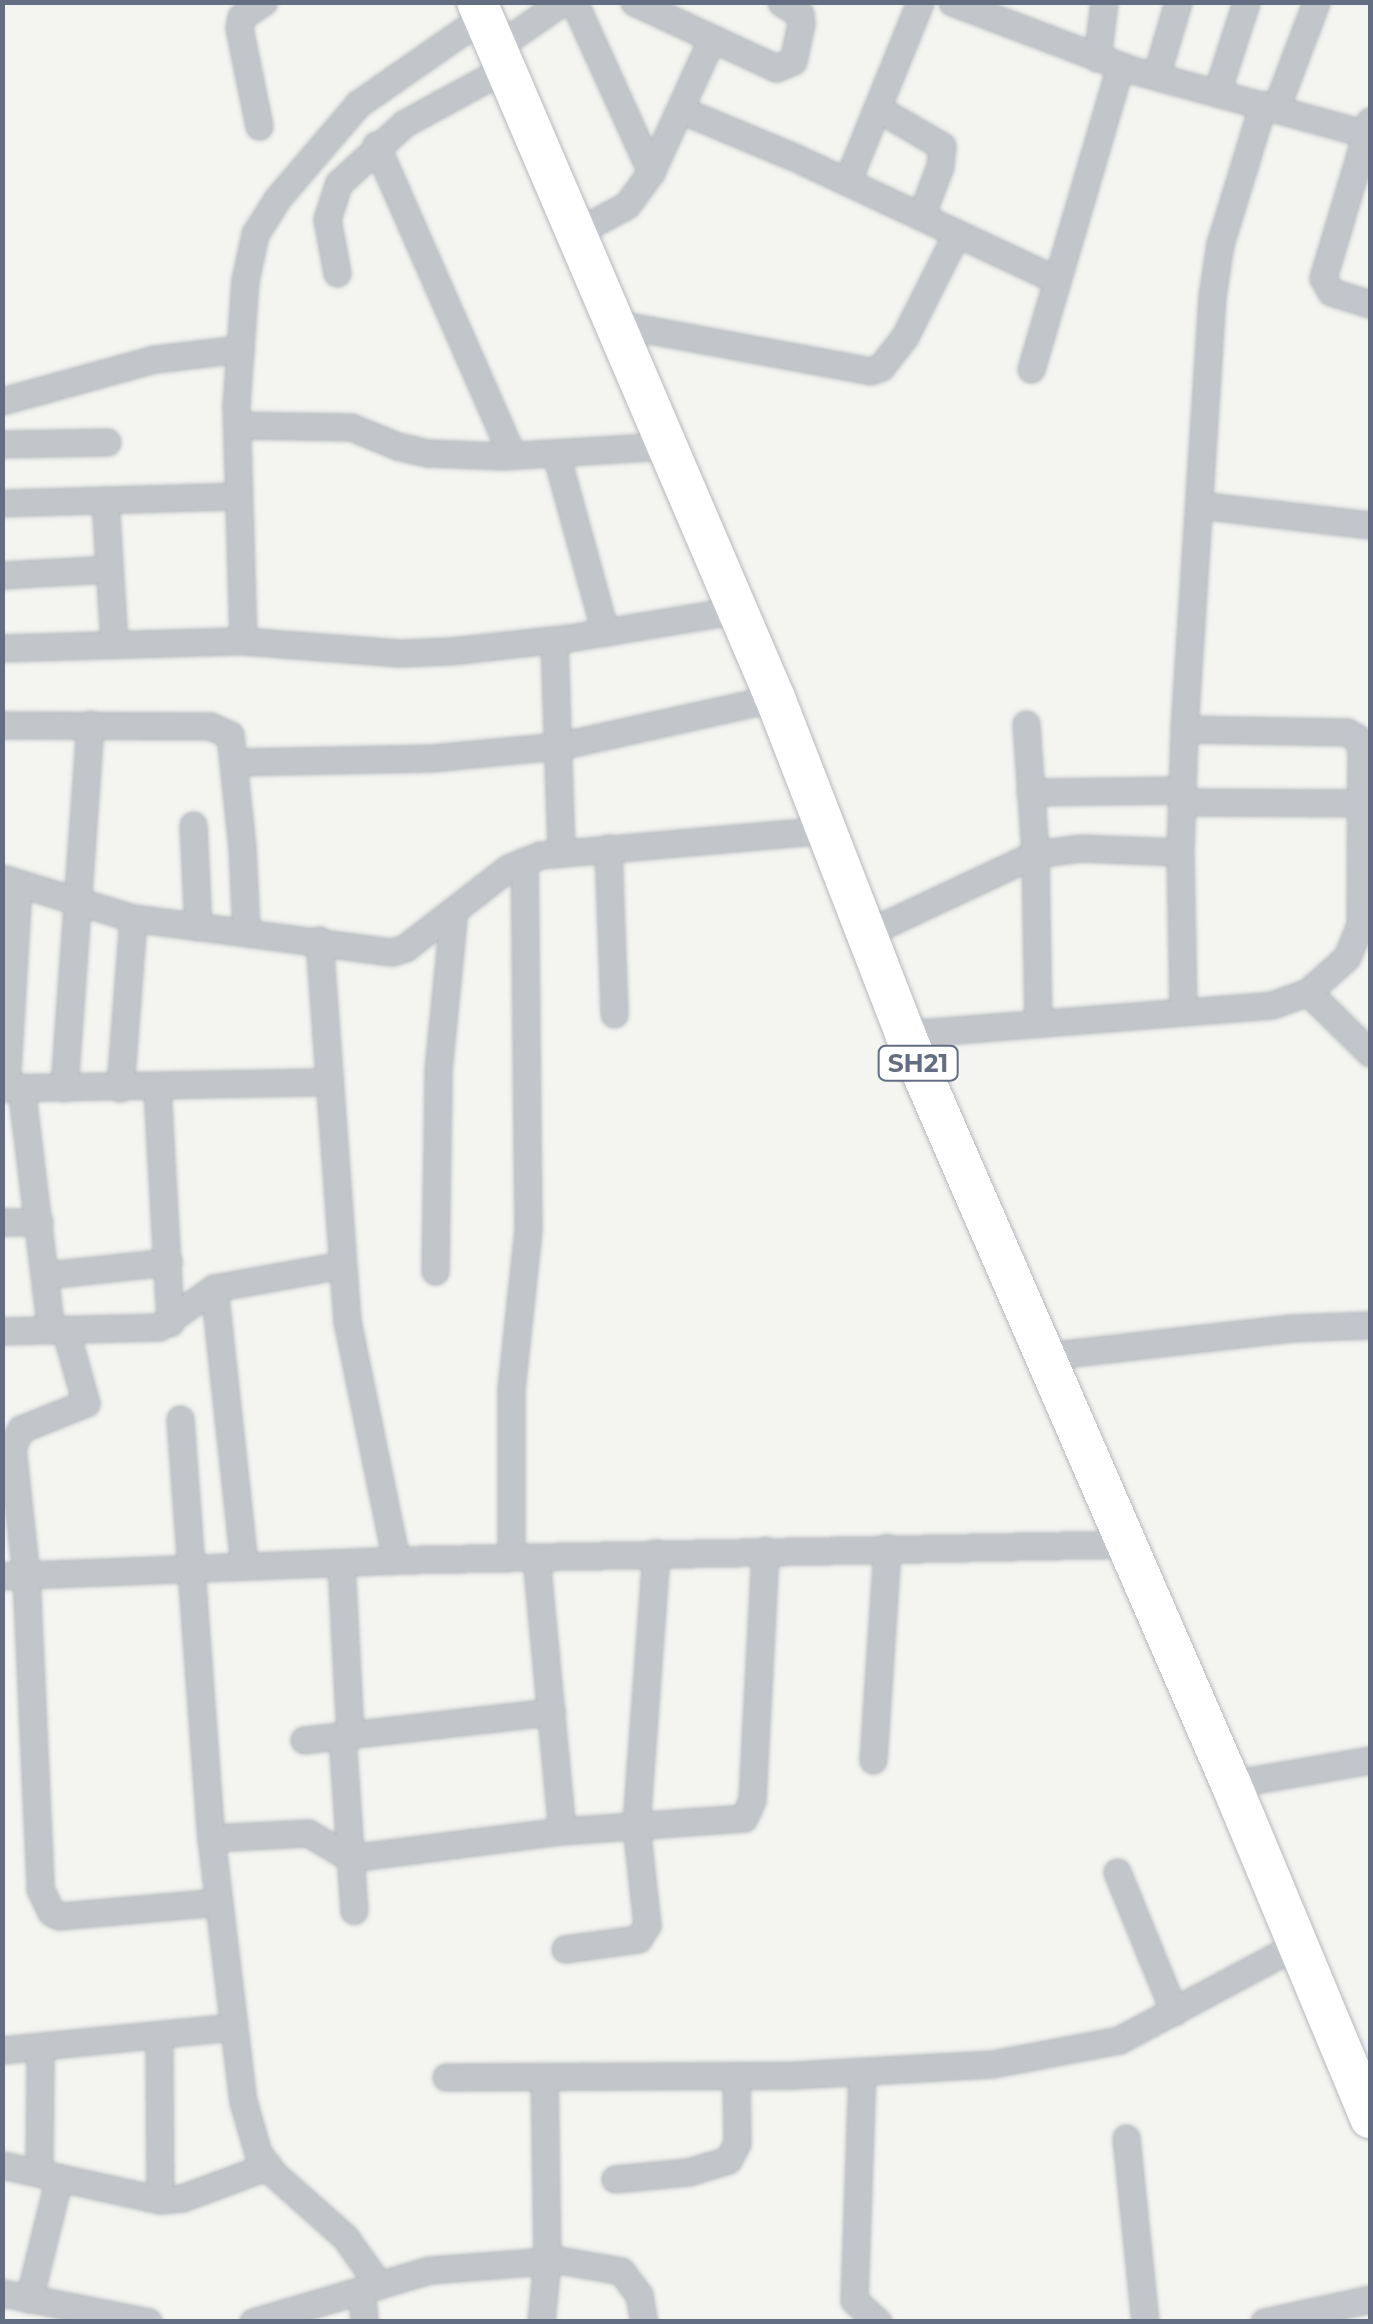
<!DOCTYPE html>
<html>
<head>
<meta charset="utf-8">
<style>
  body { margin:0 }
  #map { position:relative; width:1373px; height:2324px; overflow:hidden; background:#f4f5f1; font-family:Montserrat,sans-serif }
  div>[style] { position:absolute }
  .roads { filter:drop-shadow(0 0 2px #b5b8bd) drop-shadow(0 0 2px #b5b8bd) }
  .street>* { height:25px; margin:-12.5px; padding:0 12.5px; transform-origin:12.5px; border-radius:12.5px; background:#c2c5c9 }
  .primary>* { height:40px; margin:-20px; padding:0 20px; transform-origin:20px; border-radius:20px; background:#fff }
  span { translate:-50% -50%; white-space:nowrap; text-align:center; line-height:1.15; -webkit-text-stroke:10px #fff; paint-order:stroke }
  .shield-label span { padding:2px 8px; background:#fff; border:2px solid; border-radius:8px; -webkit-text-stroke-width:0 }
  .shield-label { font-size:25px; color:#646e82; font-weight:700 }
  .frame { position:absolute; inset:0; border:5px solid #646e82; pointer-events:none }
</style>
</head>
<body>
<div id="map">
  <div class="roads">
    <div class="street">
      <i style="left:574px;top:2px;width:187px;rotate:65.6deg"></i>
      <i style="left:634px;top:2px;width:157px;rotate:24.9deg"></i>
      <i style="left:776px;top:68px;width:18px;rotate:-22deg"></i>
      <i style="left:793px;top:61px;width:38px;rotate:-78deg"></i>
      <i style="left:801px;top:24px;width:10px;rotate:-96deg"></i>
      <i style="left:800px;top:14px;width:22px;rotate:-148deg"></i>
      <i style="left:952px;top:2px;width:189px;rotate:20.7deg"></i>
      <i style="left:1129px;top:69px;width:250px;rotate:15.3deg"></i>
      <i style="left:497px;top:47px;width:79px;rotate:-34.7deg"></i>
      <i style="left:1097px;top:58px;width:56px;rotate:-82.9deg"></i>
      <i style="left:1156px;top:76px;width:77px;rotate:-73.4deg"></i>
      <i style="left:1217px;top:92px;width:95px;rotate:-72.1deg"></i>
      <i style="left:877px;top:108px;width:75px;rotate:30.3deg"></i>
      <i style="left:942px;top:146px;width:20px;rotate:96deg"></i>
      <i style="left:940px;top:166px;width:53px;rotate:110.8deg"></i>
      <i style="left:1276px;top:108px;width:113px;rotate:-69.3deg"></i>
      <i style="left:681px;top:110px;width:122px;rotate:22.6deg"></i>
      <i style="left:794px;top:157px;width:288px;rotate:25.1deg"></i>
      <i style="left:1370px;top:121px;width:164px;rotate:106.7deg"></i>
      <i style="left:1323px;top:278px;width:16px;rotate:60deg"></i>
      <i style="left:1331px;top:292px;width:41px;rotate:17.1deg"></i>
      <i style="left:259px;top:126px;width:100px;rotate:-101.5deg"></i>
      <i style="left:239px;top:28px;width:11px;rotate:-80deg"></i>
      <i style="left:241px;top:17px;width:27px;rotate:-34deg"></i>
      <i style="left:376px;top:145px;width:339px;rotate:66.3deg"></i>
      <i style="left:847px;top:182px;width:194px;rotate:-67.9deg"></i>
      <i style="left:575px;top:233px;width:59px;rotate:-28.3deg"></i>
      <i style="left:627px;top:205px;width:41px;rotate:-54deg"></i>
      <i style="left:651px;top:172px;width:147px;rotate:-65.5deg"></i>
      <i style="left:337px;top:273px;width:55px;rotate:-100.5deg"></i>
      <i style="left:327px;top:219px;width:38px;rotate:-72deg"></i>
      <i style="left:339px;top:183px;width:89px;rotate:-42.3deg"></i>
      <i style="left:405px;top:123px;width:115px;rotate:-28.6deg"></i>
      <i style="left:612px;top:323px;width:262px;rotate:10.5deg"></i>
      <i style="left:870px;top:371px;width:12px;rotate:-20deg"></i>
      <i style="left:881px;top:367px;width:39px;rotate:-52deg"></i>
      <i style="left:905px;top:336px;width:115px;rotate:-63.2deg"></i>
      <i style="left:1031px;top:369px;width:316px;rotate:-73.6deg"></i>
      <i style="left:2px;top:401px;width:159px;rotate:-15.4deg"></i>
      <i style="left:155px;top:359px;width:86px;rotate:-6.7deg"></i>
      <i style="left:237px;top:425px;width:114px;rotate:1deg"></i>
      <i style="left:351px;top:427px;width:50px;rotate:22.4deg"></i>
      <i style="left:397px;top:446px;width:32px;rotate:13deg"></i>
      <i style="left:428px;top:453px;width:74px;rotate:2.3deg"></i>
      <i style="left:502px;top:456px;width:164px;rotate:-3.5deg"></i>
      <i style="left:2px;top:444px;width:105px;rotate:-1.1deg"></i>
      <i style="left:556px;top:454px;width:185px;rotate:74.6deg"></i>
      <i style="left:105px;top:500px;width:142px;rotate:86.4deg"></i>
      <i style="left:2px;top:503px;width:236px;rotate:-1.7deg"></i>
      <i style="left:1199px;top:505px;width:172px;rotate:6.7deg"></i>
      <i style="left:2px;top:575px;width:106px;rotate:-3.2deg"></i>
      <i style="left:554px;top:640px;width:212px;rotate:88.1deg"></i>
      <i style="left:243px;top:641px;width:236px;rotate:-91.7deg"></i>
      <i style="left:236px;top:405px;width:125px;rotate:-85.9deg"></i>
      <i style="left:245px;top:280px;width:47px;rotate:-77.7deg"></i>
      <i style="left:255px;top:234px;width:41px;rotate:-57.8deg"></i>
      <i style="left:277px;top:199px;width:125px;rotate:-49.5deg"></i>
      <i style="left:358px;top:104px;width:152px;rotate:-34.8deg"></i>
      <i style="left:2px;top:648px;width:241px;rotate:-1.7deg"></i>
      <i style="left:243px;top:641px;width:157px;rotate:4.4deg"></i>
      <i style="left:400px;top:653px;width:51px;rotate:-2.2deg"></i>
      <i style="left:451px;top:651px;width:119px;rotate:-6.3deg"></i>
      <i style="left:569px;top:638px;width:172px;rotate:-9.4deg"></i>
      <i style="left:1026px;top:724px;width:130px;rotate:86deg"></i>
      <i style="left:1035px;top:854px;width:169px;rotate:89deg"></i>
      <i style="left:2px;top:725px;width:208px;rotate:0.3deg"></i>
      <i style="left:210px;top:726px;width:22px;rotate:24deg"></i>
      <i style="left:230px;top:735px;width:113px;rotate:83.9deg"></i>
      <i style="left:242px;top:847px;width:84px;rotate:87.3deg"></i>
      <i style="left:235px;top:762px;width:196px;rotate:-1.2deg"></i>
      <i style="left:431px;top:758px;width:129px;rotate:-5.4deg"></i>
      <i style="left:559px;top:746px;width:221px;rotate:-12.5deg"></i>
      <i style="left:1030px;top:792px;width:152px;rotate:-0.8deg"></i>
      <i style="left:1182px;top:802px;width:188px;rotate:0.3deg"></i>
      <i style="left:193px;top:825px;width:102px;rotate:87.2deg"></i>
      <i style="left:608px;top:848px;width:166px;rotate:87.9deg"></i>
      <i style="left:2px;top:878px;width:137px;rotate:17deg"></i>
      <i style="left:133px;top:918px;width:261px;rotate:7.5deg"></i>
      <i style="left:392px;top:952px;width:14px;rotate:-17deg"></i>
      <i style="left:405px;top:948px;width:130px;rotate:-37.8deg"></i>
      <i style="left:508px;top:868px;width:35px;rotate:-22deg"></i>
      <i style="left:541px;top:855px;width:286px;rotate:-5deg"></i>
      <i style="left:865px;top:934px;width:188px;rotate:-25.2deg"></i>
      <i style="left:1035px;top:854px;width:45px;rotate:-7.6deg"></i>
      <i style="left:1080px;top:848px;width:100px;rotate:2.3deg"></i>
      <i style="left:319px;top:940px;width:382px;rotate:85.8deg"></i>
      <i style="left:347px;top:1321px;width:244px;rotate:78.4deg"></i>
      <i style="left:1308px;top:992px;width:87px;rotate:44.5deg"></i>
      <i style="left:1183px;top:1010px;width:158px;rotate:-91.1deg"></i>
      <i style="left:1180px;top:852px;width:123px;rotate:-88.1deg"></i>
      <i style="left:1184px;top:729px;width:434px;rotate:-86.3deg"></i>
      <i style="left:1212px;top:296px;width:53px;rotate:-81.3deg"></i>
      <i style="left:1220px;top:244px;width:146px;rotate:-72.9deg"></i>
      <i style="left:905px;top:1034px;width:368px;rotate:-4.5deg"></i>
      <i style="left:1272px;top:1005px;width:38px;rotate:-20deg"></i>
      <i style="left:1308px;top:992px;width:52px;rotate:-41.9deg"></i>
      <i style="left:1347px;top:957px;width:35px;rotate:-68deg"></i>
      <i style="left:1360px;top:925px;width:175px;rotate:-89.7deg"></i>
      <i style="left:1361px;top:750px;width:13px;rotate:-108deg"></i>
      <i style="left:1357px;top:738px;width:12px;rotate:-149deg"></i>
      <i style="left:1347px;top:732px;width:163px;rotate:-178.9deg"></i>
      <i style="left:21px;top:1087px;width:245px;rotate:83deg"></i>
      <i style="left:2px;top:1088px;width:326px;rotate:-1.1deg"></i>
      <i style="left:6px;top:1088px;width:205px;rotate:-86.6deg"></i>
      <i style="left:64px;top:1088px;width:365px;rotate:-85.9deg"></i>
      <i style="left:120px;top:1088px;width:170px;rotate:-85.6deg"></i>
      <i style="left:157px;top:1088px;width:235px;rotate:86.8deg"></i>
      <i style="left:2px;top:1222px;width:37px"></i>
      <i style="left:435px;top:1271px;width:201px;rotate:-89.1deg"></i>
      <i style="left:438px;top:1070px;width:160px;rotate:-84.3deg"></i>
      <i style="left:46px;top:1275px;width:123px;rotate:-6.1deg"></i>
      <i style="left:214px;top:1288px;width:280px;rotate:83.8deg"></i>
      <i style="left:65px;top:1329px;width:77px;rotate:74.2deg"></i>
      <i style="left:86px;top:1403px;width:70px;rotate:158.2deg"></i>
      <i style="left:21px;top:1429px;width:20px;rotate:117deg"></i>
      <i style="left:12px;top:1447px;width:129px;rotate:83.8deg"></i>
      <i style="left:26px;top:1575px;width:314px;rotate:87.4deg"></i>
      <i style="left:40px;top:1889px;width:25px;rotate:64deg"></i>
      <i style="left:51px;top:1912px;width:9px;rotate:27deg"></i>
      <i style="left:59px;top:1916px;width:160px;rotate:-5deg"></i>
      <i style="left:2px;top:1331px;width:157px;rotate:-1.5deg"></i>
      <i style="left:159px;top:1327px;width:67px;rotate:-35.3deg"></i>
      <i style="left:214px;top:1288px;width:130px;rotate:-10.2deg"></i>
      <i style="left:1046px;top:1356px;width:247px;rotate:-6.5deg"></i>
      <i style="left:1291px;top:1328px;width:79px;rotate:-2.2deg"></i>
      <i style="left:180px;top:1419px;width:420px;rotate:85.8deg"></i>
      <i style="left:211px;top:1838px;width:265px;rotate:83.1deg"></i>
      <i style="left:243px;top:2101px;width:54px;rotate:73.9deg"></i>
      <i style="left:258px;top:2153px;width:26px;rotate:53deg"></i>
      <i style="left:274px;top:2174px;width:95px;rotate:41.6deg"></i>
      <i style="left:345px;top:2237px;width:59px;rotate:54.7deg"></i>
      <i style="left:511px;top:1557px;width:168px;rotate:-90deg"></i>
      <i style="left:511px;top:1389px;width:161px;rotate:-83.9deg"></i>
      <i style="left:528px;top:1229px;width:368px;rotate:-90.6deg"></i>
      <i style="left:536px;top:1557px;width:275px;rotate:84.6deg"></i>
      <i style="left:341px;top:1563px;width:172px;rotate:87deg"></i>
      <i style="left:2px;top:1576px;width:394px;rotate:-2.3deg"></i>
      <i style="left:396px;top:1560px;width:731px;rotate:-1.25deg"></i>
      <i style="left:342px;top:1736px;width:175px;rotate:86.1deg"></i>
      <i style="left:304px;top:1740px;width:249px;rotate:-6.5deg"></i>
      <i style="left:873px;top:1760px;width:213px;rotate:-86.2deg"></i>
      <i style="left:1231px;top:1784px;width:141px;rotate:-9.8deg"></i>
      <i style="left:211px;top:1838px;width:97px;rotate:-3deg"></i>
      <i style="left:308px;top:1833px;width:49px;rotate:30.8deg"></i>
      <i style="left:350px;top:1858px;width:214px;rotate:-7.3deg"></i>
      <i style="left:562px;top:1831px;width:182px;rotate:-4.1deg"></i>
      <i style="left:744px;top:1818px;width:20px;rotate:-66deg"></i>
      <i style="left:752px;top:1800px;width:250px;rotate:-87deg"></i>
      <i style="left:1117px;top:1872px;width:151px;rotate:67.8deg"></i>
      <i style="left:565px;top:1949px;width:74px;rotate:-7.8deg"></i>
      <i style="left:638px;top:1939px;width:17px;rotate:-57deg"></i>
      <i style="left:647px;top:1925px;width:101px;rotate:-96.3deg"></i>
      <i style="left:636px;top:1825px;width:273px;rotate:-85.8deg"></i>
      <i style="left:159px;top:2035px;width:165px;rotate:89.7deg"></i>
      <i style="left:2px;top:2050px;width:231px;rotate:-5.7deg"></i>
      <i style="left:862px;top:2071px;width:229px;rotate:92deg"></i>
      <i style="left:854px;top:2300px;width:33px;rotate:43deg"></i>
      <i style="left:446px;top:2077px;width:349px;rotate:-0.3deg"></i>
      <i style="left:795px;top:2075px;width:198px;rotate:-3.2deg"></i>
      <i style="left:993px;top:2064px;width:128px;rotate:-10.8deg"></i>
      <i style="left:1119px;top:2040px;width:202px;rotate:-28.1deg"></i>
      <i style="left:1126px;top:2138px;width:185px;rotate:84.1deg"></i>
      <i style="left:2px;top:2165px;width:162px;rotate:12.5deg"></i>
      <i style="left:160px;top:2200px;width:22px;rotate:-5deg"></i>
      <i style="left:182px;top:2198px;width:92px;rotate:-20.4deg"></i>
      <i style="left:39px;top:2173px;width:126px;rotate:-89.5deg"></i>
      <i style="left:615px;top:2179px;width:73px;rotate:-5.5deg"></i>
      <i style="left:688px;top:2172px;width:42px;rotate:-16.7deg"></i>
      <i style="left:728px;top:2160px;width:19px;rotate:-62deg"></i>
      <i style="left:737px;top:2143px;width:67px;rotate:-90.9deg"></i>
      <i style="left:361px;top:2291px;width:31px;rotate:84deg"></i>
      <i style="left:2px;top:2293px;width:149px;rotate:11.2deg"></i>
      <i style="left:29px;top:2299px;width:125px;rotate:-76.1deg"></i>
      <i style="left:253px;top:2322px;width:184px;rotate:-16.4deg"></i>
      <i style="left:430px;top:2270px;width:129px;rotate:-4.4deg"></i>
      <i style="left:559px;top:2260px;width:63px;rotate:10.1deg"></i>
      <i style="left:621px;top:2271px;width:30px;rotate:53deg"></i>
      <i style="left:639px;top:2295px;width:27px;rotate:80deg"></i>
      <i style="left:541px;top:2322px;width:61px;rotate:-84.4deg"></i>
      <i style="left:547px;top:2261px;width:184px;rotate:-90.9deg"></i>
      <i style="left:1264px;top:2322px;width:108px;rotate:-12.2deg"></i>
    </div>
    <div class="primary">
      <i style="left:477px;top:2px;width:757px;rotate:66.82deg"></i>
      <i style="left:775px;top:698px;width:360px;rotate:68.8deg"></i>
      <i style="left:905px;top:1034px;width:818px;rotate:66.51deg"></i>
      <i style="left:1231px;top:1784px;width:362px;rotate:67.4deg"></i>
    </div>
  </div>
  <div class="shield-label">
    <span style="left:918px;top:1063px">SH21</span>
  </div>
  <div class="frame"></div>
</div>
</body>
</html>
